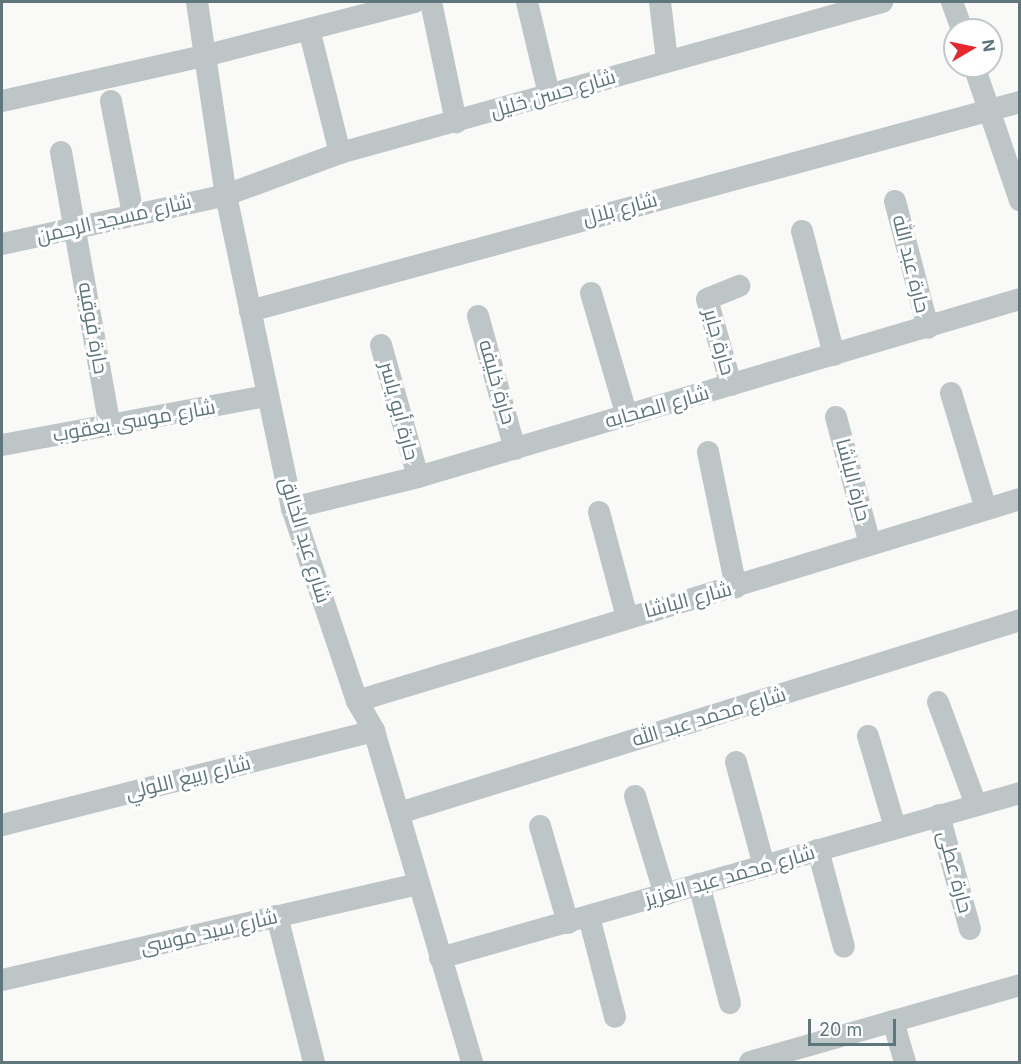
<!DOCTYPE html>
<html>
<head>
<meta charset="utf-8">
<style>
  body { margin:0 }
  #map { position:relative; width:1021px; height:1064px; overflow:hidden; background:#f9f9f7; font-family:Inter,Cairo,sans-serif }
  div>[style] { position:absolute }
  .street>* { height:22px; margin:-11px; padding:0 11px; transform-origin:11px; border-radius:11px; background:#bdc5c7 }
  span { translate:-50% -50%; white-space:nowrap; text-align:center; line-height:1.15; -webkit-text-stroke:6px #fff; paint-order:stroke }
  .street-label { font-size:20px; color:#5e777d }
  .frame { position:absolute; inset:0; border:3px solid #5e777d; pointer-events:none }
  .north { position:absolute; left:943px; top:18px; width:60px; height:60px; box-sizing:border-box; background:#fff; border:2px solid #bfc9cb; border-radius:50%; rotate:81deg; font-size:16px; font-weight:700; line-height:24px; text-align:center; color:#5e777d }
  .north::after { content:''; display:block; margin:auto; width:21px; height:27px; background:#e8272c; clip-path:polygon(50% 0,100% 100%,50% 72%,0 100%) }
  .scale { position:absolute; left:808px; top:1019px; width:88px; height:27px; box-sizing:border-box; border:3px solid #5e777d; border-top:0; padding-left:8px; font-size:18px; line-height:21px; white-space:nowrap; color:#5e777d; -webkit-text-stroke:4px #fff; paint-order:stroke }
</style>
</head>
<body>
<div id="map">
  <div class="street">
    <i style="left:197px;top:2px;width:195px;rotate:81.5deg"></i>
    <i style="left:226px;top:195px;width:320px;rotate:78.1deg"></i>
    <i style="left:292px;top:508px;width:204px;rotate:71.4deg"></i>
    <i style="left:357px;top:701px;width:34px;rotate:60deg"></i>
    <i style="left:374px;top:731px;width:345px;rotate:73.5deg"></i>
    <i style="left:431px;top:2px;width:123px;rotate:78.2deg"></i>
    <i style="left:527px;top:2px;width:95px;rotate:76.6deg"></i>
    <i style="left:660px;top:2px;width:58px;rotate:83.1deg"></i>
    <i style="left:952px;top:2px;width:30px;rotate:70deg"></i>
    <i style="left:309px;top:29px;width:128px;rotate:76deg"></i>
    <i style="left:974px;top:66px;width:142px;rotate:71.1deg"></i>
    <i style="left:2px;top:101px;width:211px;rotate:-12.6deg"></i>
    <i style="left:208px;top:55px;width:213px;rotate:-14.4deg"></i>
    <i style="left:111px;top:101px;width:115px;rotate:79deg"></i>
    <i style="left:61px;top:152px;width:278px;rotate:79.9deg"></i>
    <i style="left:895px;top:201px;width:131px;rotate:75.4deg"></i>
    <i style="left:802px;top:231px;width:128px;rotate:75.5deg"></i>
    <i style="left:2px;top:244px;width:229px;rotate:-12.3deg"></i>
    <i style="left:226px;top:195px;width:121px;rotate:-20.2deg"></i>
    <i style="left:340px;top:153px;width:563px;rotate:-15.57deg"></i>
    <i style="left:591px;top:293px;width:128px;rotate:73.7deg"></i>
    <i style="left:250px;top:311px;width:798px;rotate:-15.19deg"></i>
    <i style="left:478px;top:316px;width:138px;rotate:74.5deg"></i>
    <i style="left:381px;top:345px;width:137px;rotate:74.3deg"></i>
    <i style="left:731px;top:385px;width:89px;rotate:-105.6deg"></i>
    <i style="left:707px;top:299px;width:35px;rotate:-22deg"></i>
    <i style="left:951px;top:393px;width:121px;rotate:73.2deg"></i>
    <i style="left:836px;top:417px;width:131px;rotate:75deg"></i>
    <i style="left:2px;top:445px;width:269px;rotate:-10.5deg"></i>
    <i style="left:708px;top:452px;width:138px;rotate:78.3deg"></i>
    <i style="left:292px;top:508px;width:130px;rotate:-13.8deg"></i>
    <i style="left:418px;top:477px;width:628px;rotate:-16.47deg"></i>
    <i style="left:599px;top:512px;width:109px;rotate:75.1deg"></i>
    <i style="left:357px;top:701px;width:693px;rotate:-16.94deg"></i>
    <i style="left:938px;top:702px;width:110px;rotate:69.7deg"></i>
    <i style="left:868px;top:736px;width:95px;rotate:73.5deg"></i>
    <i style="left:736px;top:762px;width:108px;rotate:74.9deg"></i>
    <i style="left:635px;top:796px;width:103px;rotate:73.1deg"></i>
    <i style="left:399px;top:813px;width:650px;rotate:-17.26deg"></i>
    <i style="left:939px;top:815px;width:118px;rotate:74.8deg"></i>
    <i style="left:2px;top:825px;width:384px;rotate:-14.2deg"></i>
    <i style="left:540px;top:826px;width:101px;rotate:73.9deg"></i>
    <i style="left:818px;top:850px;width:100px;rotate:75deg"></i>
    <i style="left:699px;top:884px;width:123px;rotate:75.4deg"></i>
    <i style="left:277px;top:916px;width:151px;rotate:75.8deg"></i>
    <i style="left:589px;top:917px;width:103px;rotate:75.4deg"></i>
    <i style="left:440px;top:958px;width:603px;rotate:-15.88deg"></i>
    <i style="left:2px;top:980px;width:426px;rotate:-13deg"></i>
    <i style="left:893px;top:1021px;width:43px;rotate:73.7deg"></i>
    <i style="left:750px;top:1062px;width:281px;rotate:-15.9deg"></i>
  </div>
  <div class="street-label">
    <span style="left:553px;top:94px;rotate:-16deg">شارع حسن خليل</span>
    <span style="left:620px;top:209px;rotate:-15deg">شارع بلال</span>
    <span style="left:114px;top:219px;rotate:-13deg">شارع مسجد الرحمن</span>
    <span style="left:911px;top:264px;rotate:76deg">حارة عبد الله</span>
    <span style="left:93px;top:328px;rotate:80deg">حارة فوقيه</span>
    <span style="left:719px;top:342px;rotate:74deg">حارة جابر</span>
    <span style="left:497px;top:382px;rotate:74deg">حارة خليفه</span>
    <span style="left:657px;top:407px;rotate:-16deg">شارع الصحابه</span>
    <span style="left:399px;top:411px;rotate:75deg">حارة أبو ياسر</span>
    <span style="left:134px;top:421px;rotate:-10deg">شارع موسى يعقوب</span>
    <span style="left:853px;top:480px;rotate:75deg">حارة الباشا</span>
    <span style="left:305px;top:540px;rotate:73deg">شارع عبد الخالق</span>
    <span style="left:688px;top:600px;rotate:-15deg">شارع الباشا</span>
    <span style="left:709px;top:717px;rotate:-17deg">شارع محمد عبد الله</span>
    <span style="left:188px;top:778px;rotate:-14deg">شارع ربيع اللولي</span>
    <span style="left:955px;top:872px;rotate:75deg">حارة عطى</span>
    <span style="left:730px;top:876px;rotate:-16deg">شارع محمد عبد العزيز</span>
    <span style="left:209px;top:932px;rotate:-13deg">شارع سيد موسى</span>
  </div>
  <div class="frame"></div>
  <div class="north">N</div>
  <div class="scale">20 m</div>
</div>
</body>
</html>
